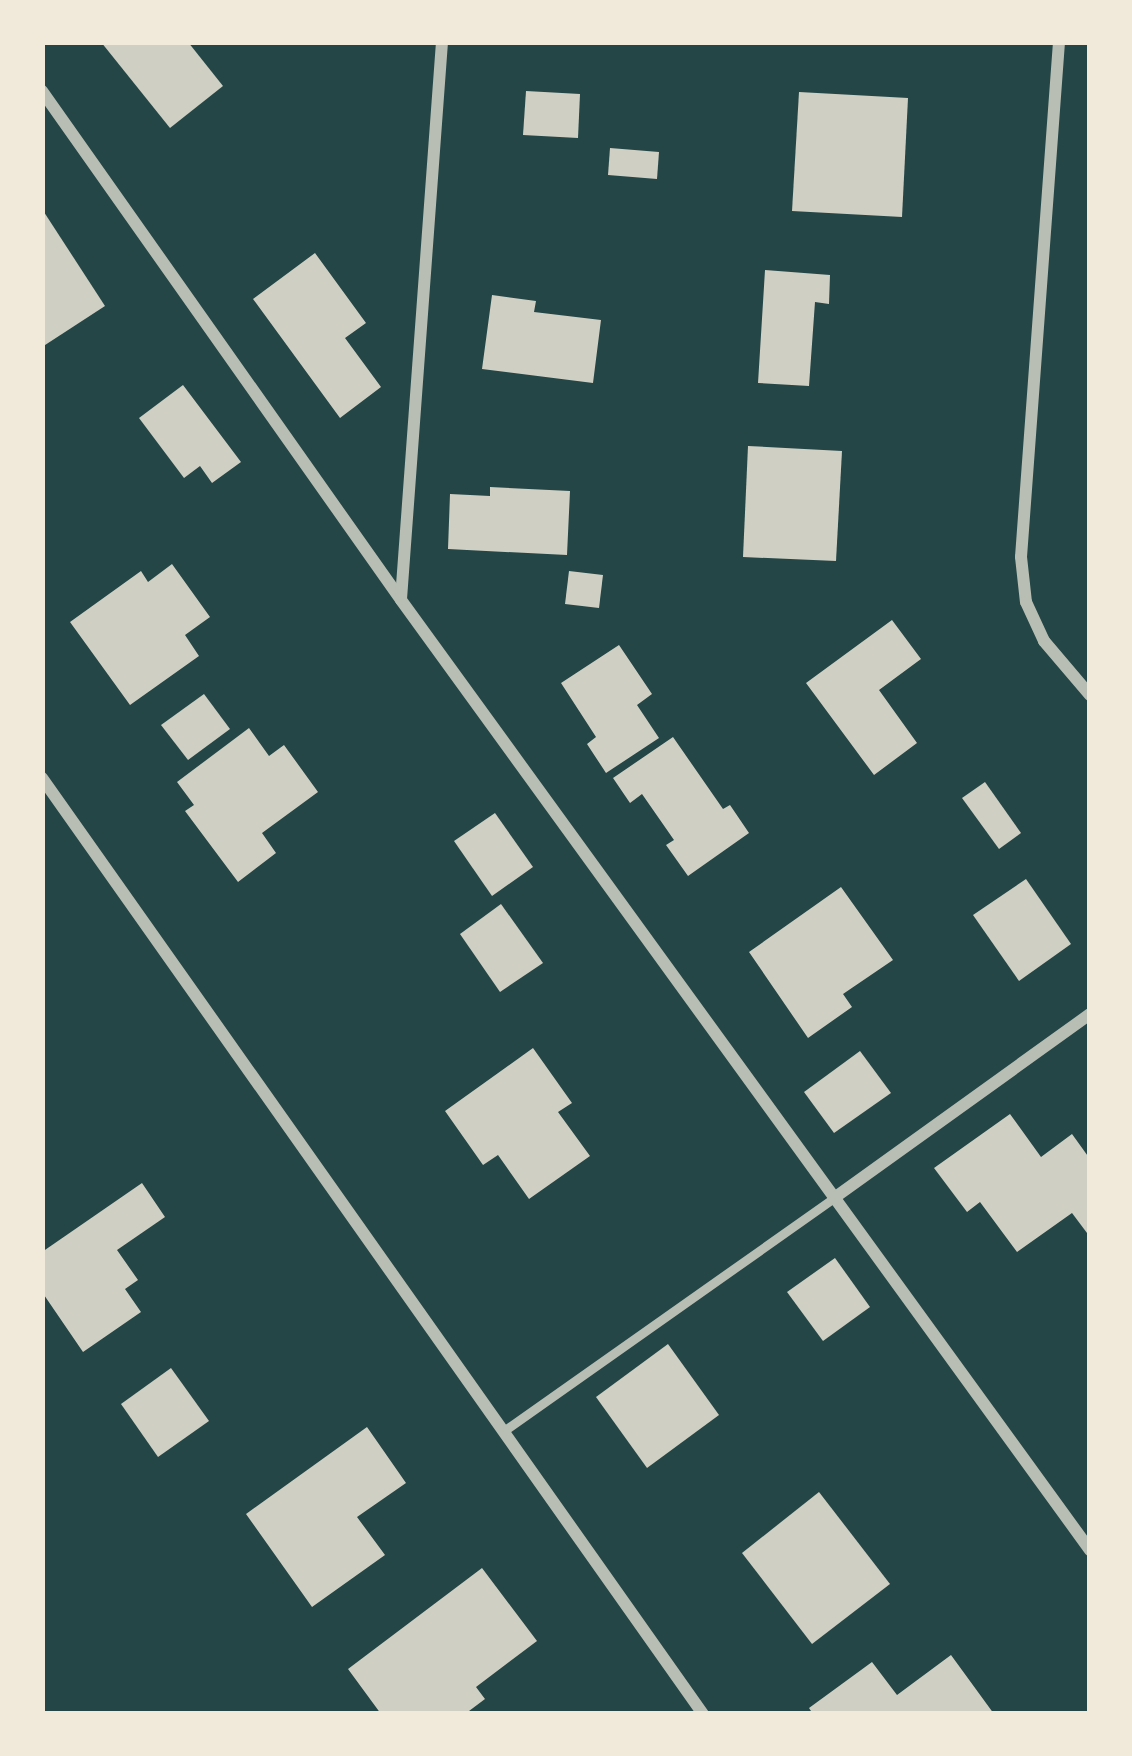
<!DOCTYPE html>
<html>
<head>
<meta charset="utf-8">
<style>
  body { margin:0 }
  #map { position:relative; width:1132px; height:1756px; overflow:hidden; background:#0f3d3e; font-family:Roboto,sans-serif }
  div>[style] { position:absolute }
  .green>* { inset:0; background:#244646 }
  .building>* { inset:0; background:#cfcfc3 }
  .service>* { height:9px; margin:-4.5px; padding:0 4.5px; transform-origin:4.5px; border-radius:4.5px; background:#b8beb3 }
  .minor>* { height:12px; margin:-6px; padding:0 6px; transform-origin:6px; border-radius:6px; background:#b8beb3 }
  span { translate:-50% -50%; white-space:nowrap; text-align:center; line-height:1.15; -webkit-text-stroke:10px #f1e9da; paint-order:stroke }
  .frame { position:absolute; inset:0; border:45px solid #f1e9da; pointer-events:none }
</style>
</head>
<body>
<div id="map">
  <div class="green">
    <i style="clip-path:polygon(42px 42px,1090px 42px,1090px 1714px,42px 1714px)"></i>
  </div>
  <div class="building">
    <i style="clip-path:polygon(101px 42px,188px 42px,223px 86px,170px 128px)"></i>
    <i style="clip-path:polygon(526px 91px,580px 94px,578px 138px,523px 135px)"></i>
    <i style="clip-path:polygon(799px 92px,908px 98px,902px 217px,792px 211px)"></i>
    <i style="clip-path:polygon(610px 148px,659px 152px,657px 179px,608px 175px)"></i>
    <i style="clip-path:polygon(42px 209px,105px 306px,42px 347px)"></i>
    <i style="clip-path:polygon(315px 253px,366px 323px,345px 338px,381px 387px,340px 418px,253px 299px)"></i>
    <i style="clip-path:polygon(765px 270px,830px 275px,829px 304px,815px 302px,809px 386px,758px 383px)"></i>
    <i style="clip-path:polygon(492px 295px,536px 301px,534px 312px,601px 320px,593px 383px,482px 369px)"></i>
    <i style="clip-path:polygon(183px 385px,241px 462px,212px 483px,200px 466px,184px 478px,139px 418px)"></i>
    <i style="clip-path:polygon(748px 446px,842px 451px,836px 561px,743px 557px)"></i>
    <i style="clip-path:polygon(490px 487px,570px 491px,567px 555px,448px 549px,450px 494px,490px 496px)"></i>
    <i style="clip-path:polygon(172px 564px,210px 617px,185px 635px,199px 656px,130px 705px,70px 622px,141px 571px,148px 582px)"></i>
    <i style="clip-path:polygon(569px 571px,603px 575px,599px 608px,565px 604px)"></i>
    <i style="clip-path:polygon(892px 620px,921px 659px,879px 690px,917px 743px,874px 775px,806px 683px)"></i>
    <i style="clip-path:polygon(619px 645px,652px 694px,637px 705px,659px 738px,606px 773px,587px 744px,596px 737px,561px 683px)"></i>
    <i style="clip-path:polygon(204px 694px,230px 729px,188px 760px,161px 725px)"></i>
    <i style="clip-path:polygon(249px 728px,269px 756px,284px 745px,318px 792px,262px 833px,276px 853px,238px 882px,185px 811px,194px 805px,177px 782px)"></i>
    <i style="clip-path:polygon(673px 737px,723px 809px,730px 805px,749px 833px,688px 876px,666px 845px,674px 840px,642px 794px,630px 803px,613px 778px)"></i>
    <i style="clip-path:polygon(985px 782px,1021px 833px,999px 849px,962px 798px)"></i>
    <i style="clip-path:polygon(495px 813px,533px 867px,492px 896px,454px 841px)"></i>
    <i style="clip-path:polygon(1026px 879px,1071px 944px,1019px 981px,973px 915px)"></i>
    <i style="clip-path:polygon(841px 887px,893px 960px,843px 994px,852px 1007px,808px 1038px,749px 952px)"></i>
    <i style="clip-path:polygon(501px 904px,543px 963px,500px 992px,460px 934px)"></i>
    <i style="clip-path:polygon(533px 1048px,572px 1103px,558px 1112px,590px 1156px,529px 1199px,498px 1155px,483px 1165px,445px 1111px)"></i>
    <i style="clip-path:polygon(860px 1051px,891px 1093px,834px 1133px,804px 1092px)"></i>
    <i style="clip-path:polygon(1010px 1114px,1041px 1157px,1072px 1134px,1090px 1159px,1090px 1237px,1072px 1213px,1017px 1252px,980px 1202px,967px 1212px,934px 1168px)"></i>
    <i style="clip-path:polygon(142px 1183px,165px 1217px,117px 1250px,138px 1280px,125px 1289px,141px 1312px,83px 1352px,42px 1292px,42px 1252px)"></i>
    <i style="clip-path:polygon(835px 1258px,870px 1307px,823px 1341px,787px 1292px)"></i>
    <i style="clip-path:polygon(668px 1344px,719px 1415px,647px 1468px,596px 1397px)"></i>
    <i style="clip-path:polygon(171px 1368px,209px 1421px,158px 1457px,121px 1404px)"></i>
    <i style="clip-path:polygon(367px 1427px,406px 1483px,357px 1517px,385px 1555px,312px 1607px,246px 1514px)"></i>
    <i style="clip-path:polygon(819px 1492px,890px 1584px,812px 1644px,742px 1553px)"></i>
    <i style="clip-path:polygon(482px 1568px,537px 1641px,476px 1687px,485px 1699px,465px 1714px,381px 1714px,348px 1669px)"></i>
    <i style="clip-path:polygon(951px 1655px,994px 1714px,813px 1714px,809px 1708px,872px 1662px,897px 1695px)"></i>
  </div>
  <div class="service">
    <i style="left:505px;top:1430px;width:403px;rotate:-35.2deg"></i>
  </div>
  <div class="minor">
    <i style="left:1059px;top:42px;width:516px;rotate:94.22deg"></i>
    <i style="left:1021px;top:557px;width:45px;rotate:83.7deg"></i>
    <i style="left:1026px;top:602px;width:43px;rotate:65.2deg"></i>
    <i style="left:1044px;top:641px;width:71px;rotate:49.6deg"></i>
    <i style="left:42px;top:91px;width:623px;rotate:54.8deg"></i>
    <i style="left:401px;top:600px;width:1174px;rotate:54.05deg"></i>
    <i style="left:401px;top:599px;width:559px;rotate:-85.79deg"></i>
    <i style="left:42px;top:778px;width:1146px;rotate:54.77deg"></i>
    <i style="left:834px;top:1198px;width:315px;rotate:-35.7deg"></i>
  </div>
  <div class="frame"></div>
</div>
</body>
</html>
